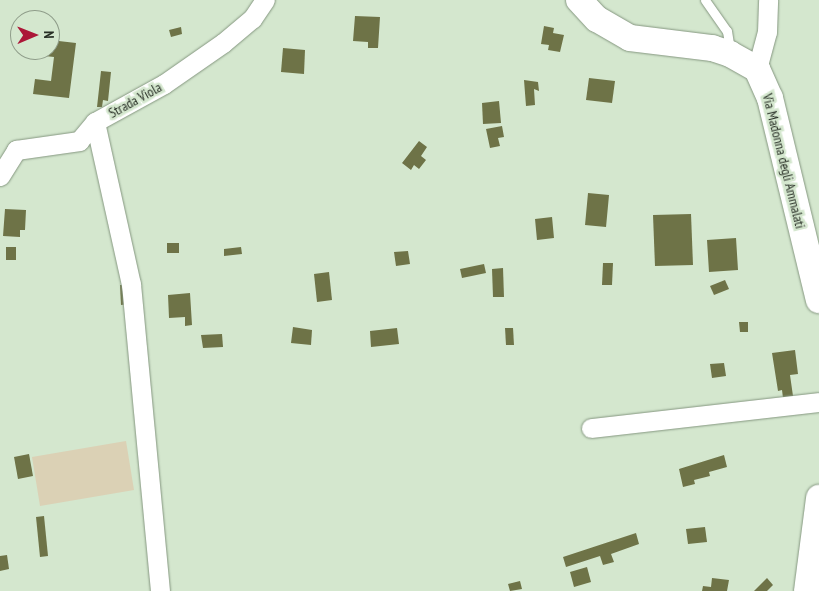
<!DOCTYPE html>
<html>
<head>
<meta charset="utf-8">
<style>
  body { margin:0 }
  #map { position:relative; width:819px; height:591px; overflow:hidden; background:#d4e7ce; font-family:"PT Sans Narrow",sans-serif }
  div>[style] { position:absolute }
  .green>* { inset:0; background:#dbd1b5 }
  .building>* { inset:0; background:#6e7347 }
  .roads { filter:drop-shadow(0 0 1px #859780) drop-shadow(0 0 1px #859780) }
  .lane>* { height:9px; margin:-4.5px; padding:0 4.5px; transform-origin:4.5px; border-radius:4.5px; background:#fff }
  .street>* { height:19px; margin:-9.5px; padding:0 9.5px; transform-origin:9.5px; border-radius:9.5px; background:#fff }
  .secondary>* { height:26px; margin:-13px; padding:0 13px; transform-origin:13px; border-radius:13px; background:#fff }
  span { translate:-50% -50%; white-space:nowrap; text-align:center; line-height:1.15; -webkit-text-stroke:5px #d4e7ce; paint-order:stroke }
  .street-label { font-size:14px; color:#272e25 }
  .north { position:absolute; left:10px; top:10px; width:50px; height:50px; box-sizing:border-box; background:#d4e7ce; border:1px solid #8f9d8a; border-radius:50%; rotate:89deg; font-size:14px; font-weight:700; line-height:20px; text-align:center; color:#272e25 }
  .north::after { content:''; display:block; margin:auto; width:18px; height:22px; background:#ac1738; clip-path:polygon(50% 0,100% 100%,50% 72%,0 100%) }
</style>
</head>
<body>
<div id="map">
  <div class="green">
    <i style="clip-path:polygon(126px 441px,134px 490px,40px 506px,32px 457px)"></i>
  </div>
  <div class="building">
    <i style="clip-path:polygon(355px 16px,380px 17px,378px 48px,368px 48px,368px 42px,353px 41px)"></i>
    <i style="clip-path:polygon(544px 26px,554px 28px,553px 33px,564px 35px,560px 52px,548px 50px,549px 45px,541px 44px)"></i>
    <i style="clip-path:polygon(181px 27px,182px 34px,171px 37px,169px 30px)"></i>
    <i style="clip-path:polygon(50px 40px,76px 43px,69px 98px,33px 94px,35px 79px,51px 81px,54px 57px,36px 55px,37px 50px,50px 50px)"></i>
    <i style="clip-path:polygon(283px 48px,305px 50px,304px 74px,281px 72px)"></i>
    <i style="clip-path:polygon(101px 71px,111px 72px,108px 101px,103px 100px,102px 107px,97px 107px)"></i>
    <i style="clip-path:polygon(589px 78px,615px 81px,612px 103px,586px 100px)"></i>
    <i style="clip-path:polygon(524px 80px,538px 82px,539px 91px,534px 89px,535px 105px,526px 106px)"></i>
    <i style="clip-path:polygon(499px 101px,501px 123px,483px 124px,482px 103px)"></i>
    <i style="clip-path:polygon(502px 126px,504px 137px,498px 138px,500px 146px,490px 148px,486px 129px)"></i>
    <i style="clip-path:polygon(419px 141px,427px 147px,421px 156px,426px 160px,419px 169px,414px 165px,411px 170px,402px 163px)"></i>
    <i style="clip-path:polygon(588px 193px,609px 195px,606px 227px,585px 225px)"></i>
    <i style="clip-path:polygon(5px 209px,26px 210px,25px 230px,20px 230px,20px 237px,3px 236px)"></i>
    <i style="clip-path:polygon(691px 214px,693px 265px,655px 266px,653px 215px)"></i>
    <i style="clip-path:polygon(552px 217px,554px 238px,537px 240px,535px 219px)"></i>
    <i style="clip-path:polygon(736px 238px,738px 270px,709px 272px,707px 240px)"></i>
    <i style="clip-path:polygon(167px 243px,179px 243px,179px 253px,167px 253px)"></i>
    <i style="clip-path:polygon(6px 247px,16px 247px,16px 260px,6px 260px)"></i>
    <i style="clip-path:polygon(241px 247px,242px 254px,224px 256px,224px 249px)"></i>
    <i style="clip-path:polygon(408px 251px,410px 264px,396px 266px,394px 252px)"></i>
    <i style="clip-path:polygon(603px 263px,613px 263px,612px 285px,602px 285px)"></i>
    <i style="clip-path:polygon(484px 264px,486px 273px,462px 278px,460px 269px)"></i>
    <i style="clip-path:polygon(503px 268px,504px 297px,493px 297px,492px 269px)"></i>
    <i style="clip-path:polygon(329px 272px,332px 300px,317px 302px,314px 274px)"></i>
    <i style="clip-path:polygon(725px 280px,729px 289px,714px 295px,710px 286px)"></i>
    <i style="clip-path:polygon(120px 285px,128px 285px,129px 304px,121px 305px)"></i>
    <i style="clip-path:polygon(190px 293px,192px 325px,185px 326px,185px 317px,169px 318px,168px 295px)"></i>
    <i style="clip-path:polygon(739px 322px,748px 322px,748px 332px,740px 332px)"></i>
    <i style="clip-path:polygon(293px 327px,312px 330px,311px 345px,291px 343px)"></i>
    <i style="clip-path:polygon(397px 328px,399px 344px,371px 347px,370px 331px)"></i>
    <i style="clip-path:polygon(505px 328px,513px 328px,514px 345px,506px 345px)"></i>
    <i style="clip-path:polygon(222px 334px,223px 347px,203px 348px,201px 335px)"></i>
    <i style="clip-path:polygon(795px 350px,798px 374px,790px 375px,793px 396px,783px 398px,782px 390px,778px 391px,772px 353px)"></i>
    <i style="clip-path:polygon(724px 363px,726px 376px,712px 378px,710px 364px)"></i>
    <i style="clip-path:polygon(29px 454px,33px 476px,18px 479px,14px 457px)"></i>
    <i style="clip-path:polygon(724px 455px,727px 467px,709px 472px,710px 476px,694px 480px,695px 484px,683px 487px,679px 469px)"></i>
    <i style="clip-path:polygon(44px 516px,48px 556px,40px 557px,36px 517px)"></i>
    <i style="clip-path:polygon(705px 527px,707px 542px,688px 544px,686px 529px)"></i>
    <i style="clip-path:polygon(636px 533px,639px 544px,611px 554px,614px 562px,603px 565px,600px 556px,566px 567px,563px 557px)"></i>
    <i style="clip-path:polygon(7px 555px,9px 569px,0 571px,0 556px)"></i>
    <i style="clip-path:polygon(587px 567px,591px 582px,574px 587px,570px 572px)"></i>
    <i style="clip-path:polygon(712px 578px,729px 580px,727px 591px,702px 591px,703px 586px,711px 587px)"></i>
    <i style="clip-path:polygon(767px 578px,773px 585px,767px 591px,754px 591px)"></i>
    <i style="clip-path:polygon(520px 581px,522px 589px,510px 591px,508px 584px)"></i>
  </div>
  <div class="roads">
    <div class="lane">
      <i style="left:705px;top:0;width:38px;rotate:55deg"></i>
      <i style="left:727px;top:31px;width:20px;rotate:81deg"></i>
    </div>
    <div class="street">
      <i style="left:757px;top:69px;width:38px;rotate:-75deg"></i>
      <i style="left:767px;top:32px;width:32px;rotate:-88deg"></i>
      <i style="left:95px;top:122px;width:166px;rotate:77.5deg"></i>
      <i style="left:131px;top:284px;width:308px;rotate:84.6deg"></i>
      <i style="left:0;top:176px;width:31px;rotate:-58deg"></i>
      <i style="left:16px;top:150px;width:64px;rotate:-8.1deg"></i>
      <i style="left:79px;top:141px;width:25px;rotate:-50deg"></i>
      <i style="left:95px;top:122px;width:79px;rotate:-28.8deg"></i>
      <i style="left:164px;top:84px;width:72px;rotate:-34.8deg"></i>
      <i style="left:223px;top:43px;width:38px;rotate:-40deg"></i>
      <i style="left:252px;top:19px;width:23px;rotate:-56deg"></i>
      <i style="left:591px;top:428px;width:229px;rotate:-6.5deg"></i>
    </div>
    <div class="secondary">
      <i style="left:579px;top:0;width:26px;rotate:47deg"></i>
      <i style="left:597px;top:19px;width:38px;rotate:30deg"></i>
      <i style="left:630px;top:38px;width:83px;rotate:7deg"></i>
      <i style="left:712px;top:48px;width:19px;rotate:18deg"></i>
      <i style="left:730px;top:54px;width:31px;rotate:29deg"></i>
      <i style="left:757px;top:69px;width:32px;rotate:66deg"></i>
      <i style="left:770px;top:98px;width:208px;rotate:76.4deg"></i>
      <i style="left:807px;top:591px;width:94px;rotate:-82.6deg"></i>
    </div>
  </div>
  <div class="street-label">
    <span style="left:135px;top:100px;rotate:-29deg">Strada Viola</span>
    <span style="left:784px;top:161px;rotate:76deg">Via Madonna degli Ammalati</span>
  </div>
  <div class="north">N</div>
</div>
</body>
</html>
